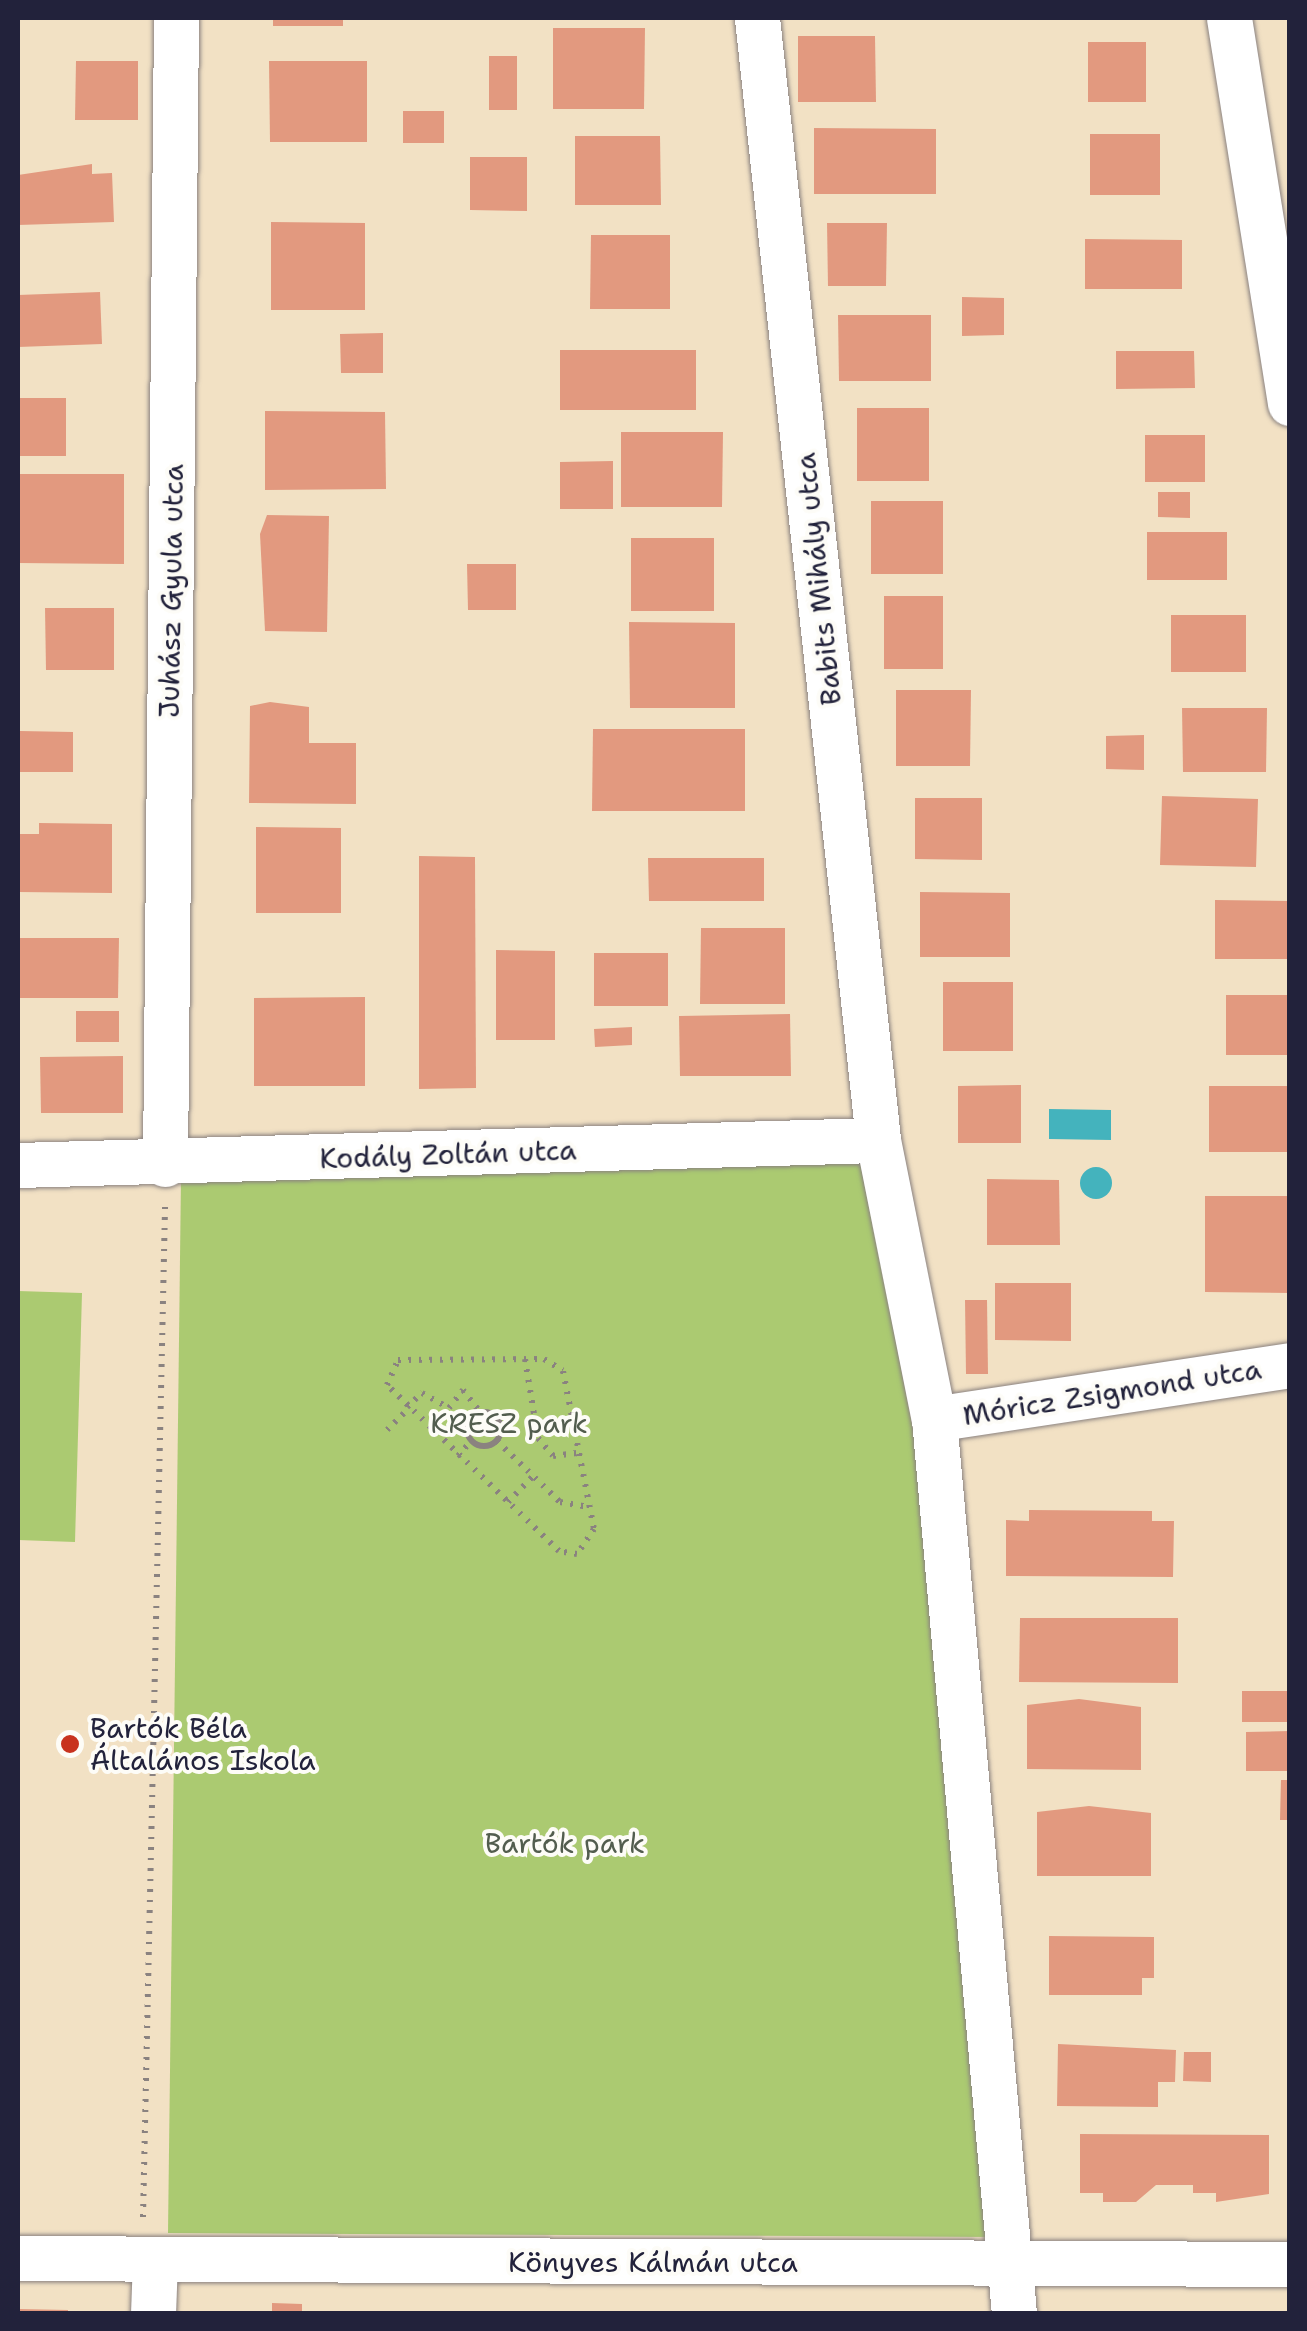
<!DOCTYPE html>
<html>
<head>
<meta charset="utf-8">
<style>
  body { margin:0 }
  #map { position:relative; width:1307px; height:2331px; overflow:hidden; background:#f2e1c4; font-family:"Shantell Sans",sans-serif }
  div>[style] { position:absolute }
  .green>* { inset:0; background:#abca71 }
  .water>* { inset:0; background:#44b3bd }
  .round { border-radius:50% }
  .building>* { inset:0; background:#e2997f }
  .path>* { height:6px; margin-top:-3px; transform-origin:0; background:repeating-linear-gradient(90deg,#8a8280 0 2.5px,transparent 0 10.5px) }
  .path>.ring { margin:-3px; padding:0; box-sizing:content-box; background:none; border:6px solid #8a8280; border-radius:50% }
  .roads { filter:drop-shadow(0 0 2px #8a8280) drop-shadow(0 0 2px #8a8280) }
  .minor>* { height:45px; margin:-22.5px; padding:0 22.5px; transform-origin:22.5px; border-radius:22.5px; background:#fff }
  .dots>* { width:28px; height:28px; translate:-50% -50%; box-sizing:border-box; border:5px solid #fdfcf7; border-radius:50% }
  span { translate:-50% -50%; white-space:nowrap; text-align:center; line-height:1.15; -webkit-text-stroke:8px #fdfcf7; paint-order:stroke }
  .street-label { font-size:28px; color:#22223b }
  .park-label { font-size:28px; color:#525d4e }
  .poi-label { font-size:28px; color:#22223b }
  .left { translate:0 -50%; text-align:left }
  .frame { position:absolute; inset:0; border:20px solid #22223b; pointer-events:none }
</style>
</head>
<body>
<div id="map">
  <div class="green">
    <i style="clip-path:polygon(860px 1158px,924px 1486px,999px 2237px,168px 2233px,181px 1178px)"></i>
    <i style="clip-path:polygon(18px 1291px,82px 1293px,75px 1542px,18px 1540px)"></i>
  </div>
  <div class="water">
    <i style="clip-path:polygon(1049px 1109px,1111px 1110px,1111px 1140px,1049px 1139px)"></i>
    <i class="round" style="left:1080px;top:1167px;width:32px;height:32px"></i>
  </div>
  <div class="building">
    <i style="clip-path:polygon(273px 18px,343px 18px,343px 26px,273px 26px)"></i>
    <i style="clip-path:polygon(553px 28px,645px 28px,644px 109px,553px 109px)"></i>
    <i style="clip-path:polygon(798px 36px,875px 36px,876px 102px,798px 102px)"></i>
    <i style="clip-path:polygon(1088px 42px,1146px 42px,1146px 102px,1088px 102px)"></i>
    <i style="clip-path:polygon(489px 56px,517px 56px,517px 110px,489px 110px)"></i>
    <i style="clip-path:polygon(76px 61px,138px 61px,138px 120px,75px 120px)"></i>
    <i style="clip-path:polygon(269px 61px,367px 61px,367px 142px,270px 142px)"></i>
    <i style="clip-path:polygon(403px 111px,444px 111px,444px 143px,403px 143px)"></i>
    <i style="clip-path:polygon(814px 128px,936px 129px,936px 194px,814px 194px)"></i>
    <i style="clip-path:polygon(1090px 134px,1160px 134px,1160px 195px,1090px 195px)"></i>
    <i style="clip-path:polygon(575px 136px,660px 136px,661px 205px,575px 205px)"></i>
    <i style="clip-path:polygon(470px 157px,527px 157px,527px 211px,470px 210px)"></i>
    <i style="clip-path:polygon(92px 164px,92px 174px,112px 173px,114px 222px,18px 225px,18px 175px)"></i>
    <i style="clip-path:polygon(271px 222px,365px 223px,365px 310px,271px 310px)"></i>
    <i style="clip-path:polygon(827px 223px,887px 223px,886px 286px,828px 286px)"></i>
    <i style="clip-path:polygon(591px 235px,670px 235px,670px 309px,590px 309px)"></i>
    <i style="clip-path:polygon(1085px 239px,1182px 240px,1182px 289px,1085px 289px)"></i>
    <i style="clip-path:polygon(100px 292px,102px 344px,18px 347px,18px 295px)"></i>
    <i style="clip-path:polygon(962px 297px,1004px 298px,1004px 335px,962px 336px)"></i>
    <i style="clip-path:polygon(838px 315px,931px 315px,931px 381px,839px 381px)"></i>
    <i style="clip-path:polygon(383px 333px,383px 373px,341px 373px,340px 334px)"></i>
    <i style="clip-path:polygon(560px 350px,696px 350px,696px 410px,560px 410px)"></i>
    <i style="clip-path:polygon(1116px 351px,1194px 351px,1195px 388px,1116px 389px)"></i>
    <i style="clip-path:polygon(18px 398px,66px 398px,66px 456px,18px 456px)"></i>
    <i style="clip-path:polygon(857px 408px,929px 408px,929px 481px,857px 481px)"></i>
    <i style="clip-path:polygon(265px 411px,385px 412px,386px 489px,265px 490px)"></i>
    <i style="clip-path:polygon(621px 432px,723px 432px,722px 507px,621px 507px)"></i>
    <i style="clip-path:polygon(1145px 435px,1205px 435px,1205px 482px,1145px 482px)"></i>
    <i style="clip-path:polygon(613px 461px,613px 509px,560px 509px,560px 462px)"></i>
    <i style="clip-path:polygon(18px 474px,124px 474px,124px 564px,18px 563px)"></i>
    <i style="clip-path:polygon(1158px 492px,1190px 492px,1190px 518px,1158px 517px)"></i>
    <i style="clip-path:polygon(871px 501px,943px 501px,943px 574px,871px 574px)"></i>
    <i style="clip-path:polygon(267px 515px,329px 516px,327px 632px,265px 631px,260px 534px)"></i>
    <i style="clip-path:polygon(1147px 532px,1227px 532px,1227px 580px,1147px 580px)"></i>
    <i style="clip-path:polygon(631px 538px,714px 538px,714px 611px,631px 611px)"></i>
    <i style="clip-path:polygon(467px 564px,516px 564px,516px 610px,468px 610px)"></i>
    <i style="clip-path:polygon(884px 596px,943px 596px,943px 669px,884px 669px)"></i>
    <i style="clip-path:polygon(45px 608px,114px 608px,114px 670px,46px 670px)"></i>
    <i style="clip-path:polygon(1171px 615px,1246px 615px,1246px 672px,1171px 672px)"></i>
    <i style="clip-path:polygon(629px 622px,735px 623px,735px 708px,630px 708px)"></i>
    <i style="clip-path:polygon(896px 690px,971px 690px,970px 766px,896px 766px)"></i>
    <i style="clip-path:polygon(270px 702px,309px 707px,309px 743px,356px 743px,356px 804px,249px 803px,250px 706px)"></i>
    <i style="clip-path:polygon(1182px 708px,1267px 708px,1266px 772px,1183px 772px)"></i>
    <i style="clip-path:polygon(593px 729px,745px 729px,745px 811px,592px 811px)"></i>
    <i style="clip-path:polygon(20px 731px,73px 732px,73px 772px,19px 772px)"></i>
    <i style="clip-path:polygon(1144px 735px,1144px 770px,1106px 769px,1106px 736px)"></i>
    <i style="clip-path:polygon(1162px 796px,1258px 799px,1256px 867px,1160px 865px)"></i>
    <i style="clip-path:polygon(915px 798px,982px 798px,982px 860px,915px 859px)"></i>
    <i style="clip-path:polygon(39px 823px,112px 824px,112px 893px,18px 892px,18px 834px,39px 834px)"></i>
    <i style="clip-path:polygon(256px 827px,341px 828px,341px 913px,256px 913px)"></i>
    <i style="clip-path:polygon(419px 856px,475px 857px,476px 1088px,419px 1089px)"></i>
    <i style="clip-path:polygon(648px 858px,764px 858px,764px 901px,649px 901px)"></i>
    <i style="clip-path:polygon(920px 892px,1010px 893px,1010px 957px,920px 957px)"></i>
    <i style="clip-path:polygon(1215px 900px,1290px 901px,1290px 959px,1215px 959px)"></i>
    <i style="clip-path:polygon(701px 928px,785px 928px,785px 1004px,700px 1004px)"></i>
    <i style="clip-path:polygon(18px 938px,119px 938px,118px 998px,18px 998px)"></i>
    <i style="clip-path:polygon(496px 950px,555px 951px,555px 1040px,496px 1040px)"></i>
    <i style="clip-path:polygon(594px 953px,668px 953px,668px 1006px,594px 1006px)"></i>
    <i style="clip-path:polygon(943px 982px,1013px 982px,1013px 1051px,943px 1051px)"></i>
    <i style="clip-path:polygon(1226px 995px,1290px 995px,1290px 1055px,1226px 1055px)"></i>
    <i style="clip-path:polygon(365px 997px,365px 1086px,254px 1086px,254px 998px)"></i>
    <i style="clip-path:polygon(76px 1011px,119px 1011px,119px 1042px,76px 1042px)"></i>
    <i style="clip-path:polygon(790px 1014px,791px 1076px,680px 1076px,679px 1016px)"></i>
    <i style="clip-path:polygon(632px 1027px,632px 1045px,595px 1047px,594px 1029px)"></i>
    <i style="clip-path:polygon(123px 1056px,123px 1113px,41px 1113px,40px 1057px)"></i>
    <i style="clip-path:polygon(1021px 1085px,1021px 1143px,958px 1143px,958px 1086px)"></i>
    <i style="clip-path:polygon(1209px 1086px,1290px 1086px,1290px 1152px,1209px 1152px)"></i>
    <i style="clip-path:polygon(987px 1179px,1059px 1180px,1060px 1245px,987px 1245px)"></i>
    <i style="clip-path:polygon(1205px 1196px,1290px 1196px,1290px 1293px,1205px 1292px)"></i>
    <i style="clip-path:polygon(995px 1283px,1071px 1283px,1071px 1341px,995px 1340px)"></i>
    <i style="clip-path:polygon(965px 1300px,987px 1300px,988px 1374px,966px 1374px)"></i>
    <i style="clip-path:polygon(1029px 1510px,1152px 1511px,1152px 1521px,1174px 1521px,1173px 1577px,1006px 1576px,1006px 1520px,1029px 1521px)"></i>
    <i style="clip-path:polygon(1020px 1618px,1178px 1618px,1178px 1683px,1019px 1682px)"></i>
    <i style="clip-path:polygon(1242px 1691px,1290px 1691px,1290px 1722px,1242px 1722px)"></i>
    <i style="clip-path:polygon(1079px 1699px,1141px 1707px,1141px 1770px,1027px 1769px,1027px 1705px)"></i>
    <i style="clip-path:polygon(1290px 1731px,1290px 1771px,1246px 1771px,1246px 1732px)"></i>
    <i style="clip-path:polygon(1281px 1780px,1290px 1780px,1290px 1820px,1280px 1820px)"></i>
    <i style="clip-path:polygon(1089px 1806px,1151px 1813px,1151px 1876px,1037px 1876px,1037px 1812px)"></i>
    <i style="clip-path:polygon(1049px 1936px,1154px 1937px,1154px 1978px,1142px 1978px,1142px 1995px,1049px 1995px)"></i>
    <i style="clip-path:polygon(1058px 2044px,1176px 2050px,1175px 2082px,1158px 2082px,1158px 2107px,1057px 2106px)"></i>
    <i style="clip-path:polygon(1184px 2052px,1211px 2052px,1211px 2082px,1183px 2081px)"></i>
    <i style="clip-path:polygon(1080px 2134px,1269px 2135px,1269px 2194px,1216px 2202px,1216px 2193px,1193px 2193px,1193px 2185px,1156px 2185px,1136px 2202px,1103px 2202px,1103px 2193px,1080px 2193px)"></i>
    <i style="clip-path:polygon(272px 2303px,302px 2304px,302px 2314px,272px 2314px)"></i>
    <i style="clip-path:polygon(18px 2309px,68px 2310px,68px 2314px,18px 2314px)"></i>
  </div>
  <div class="path">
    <i style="left:525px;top:1359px;width:80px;rotate:80.7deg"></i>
    <i style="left:538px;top:1438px;width:23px;rotate:50deg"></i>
    <i style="left:553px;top:1456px;width:26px;rotate:-7deg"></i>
    <i style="left:544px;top:1359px;width:22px;rotate:32deg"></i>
    <i style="left:563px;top:1371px;width:161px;rotate:78.9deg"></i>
    <i style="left:594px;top:1529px;width:30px;rotate:124deg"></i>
    <i style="left:577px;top:1554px;width:18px;rotate:-171deg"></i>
    <i style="left:559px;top:1551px;width:239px;rotate:-136deg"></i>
    <i style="left:387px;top:1385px;width:27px;rotate:-66deg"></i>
    <i style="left:398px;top:1360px;width:146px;rotate:-0.4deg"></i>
    <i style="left:407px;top:1407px;width:21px;rotate:-43deg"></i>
    <i style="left:422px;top:1393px;width:31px;rotate:29deg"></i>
    <i style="left:449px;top:1408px;width:23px;rotate:-52deg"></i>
    <i style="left:463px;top:1390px;width:28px;rotate:52deg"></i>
    <i class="ring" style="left:467px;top:1412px;width:28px;height:28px"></i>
    <i style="left:387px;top:1430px;width:30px;rotate:-45deg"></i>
    <i style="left:497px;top:1441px;width:88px;rotate:44.1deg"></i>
    <i style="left:560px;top:1502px;width:29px;rotate:10deg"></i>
    <i style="left:458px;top:1456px;width:20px;rotate:-49deg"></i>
    <i style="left:508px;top:1502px;width:36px;rotate:-46deg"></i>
    <i style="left:143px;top:2217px;width:1012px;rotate:-88.75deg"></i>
  </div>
  <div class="roads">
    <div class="minor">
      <i style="left:757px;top:18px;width:1129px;rotate:83.84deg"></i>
      <i style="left:878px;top:1140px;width:285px;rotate:78.7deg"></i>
      <i style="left:934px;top:1419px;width:899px;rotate:84.89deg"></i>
      <i style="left:1229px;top:18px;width:390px;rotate:81deg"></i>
      <i style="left:165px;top:1164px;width:1146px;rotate:-89.45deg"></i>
      <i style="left:18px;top:1165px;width:860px;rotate:-1.67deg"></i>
      <i style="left:934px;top:1419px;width:360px;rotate:-8.6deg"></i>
      <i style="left:18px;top:2258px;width:1272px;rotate:0.27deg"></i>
      <i style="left:153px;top:2314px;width:54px;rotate:-87.9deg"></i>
    </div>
  </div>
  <div class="dots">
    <i style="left:70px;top:1744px;background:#c8321e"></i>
  </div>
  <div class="street-label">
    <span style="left:818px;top:579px;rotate:-96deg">Babits Mihály utca</span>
    <span style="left:171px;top:591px;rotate:-89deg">Juhász Gyula utca</span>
    <span style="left:448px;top:1154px;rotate:-2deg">Kodály Zoltán utca</span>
    <span style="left:1112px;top:1392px;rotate:-9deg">Móricz Zsigmond utca</span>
    <span style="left:653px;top:2262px">Könyves Kálmán utca</span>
  </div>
  <div class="park-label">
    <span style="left:509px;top:1423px">KRESZ park</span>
    <span style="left:565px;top:1843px">Bartók park</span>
  </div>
  <div class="poi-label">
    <span class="left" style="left:90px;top:1744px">Bartók Béla<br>Általános Iskola</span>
  </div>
  <div class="frame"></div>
</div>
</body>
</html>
